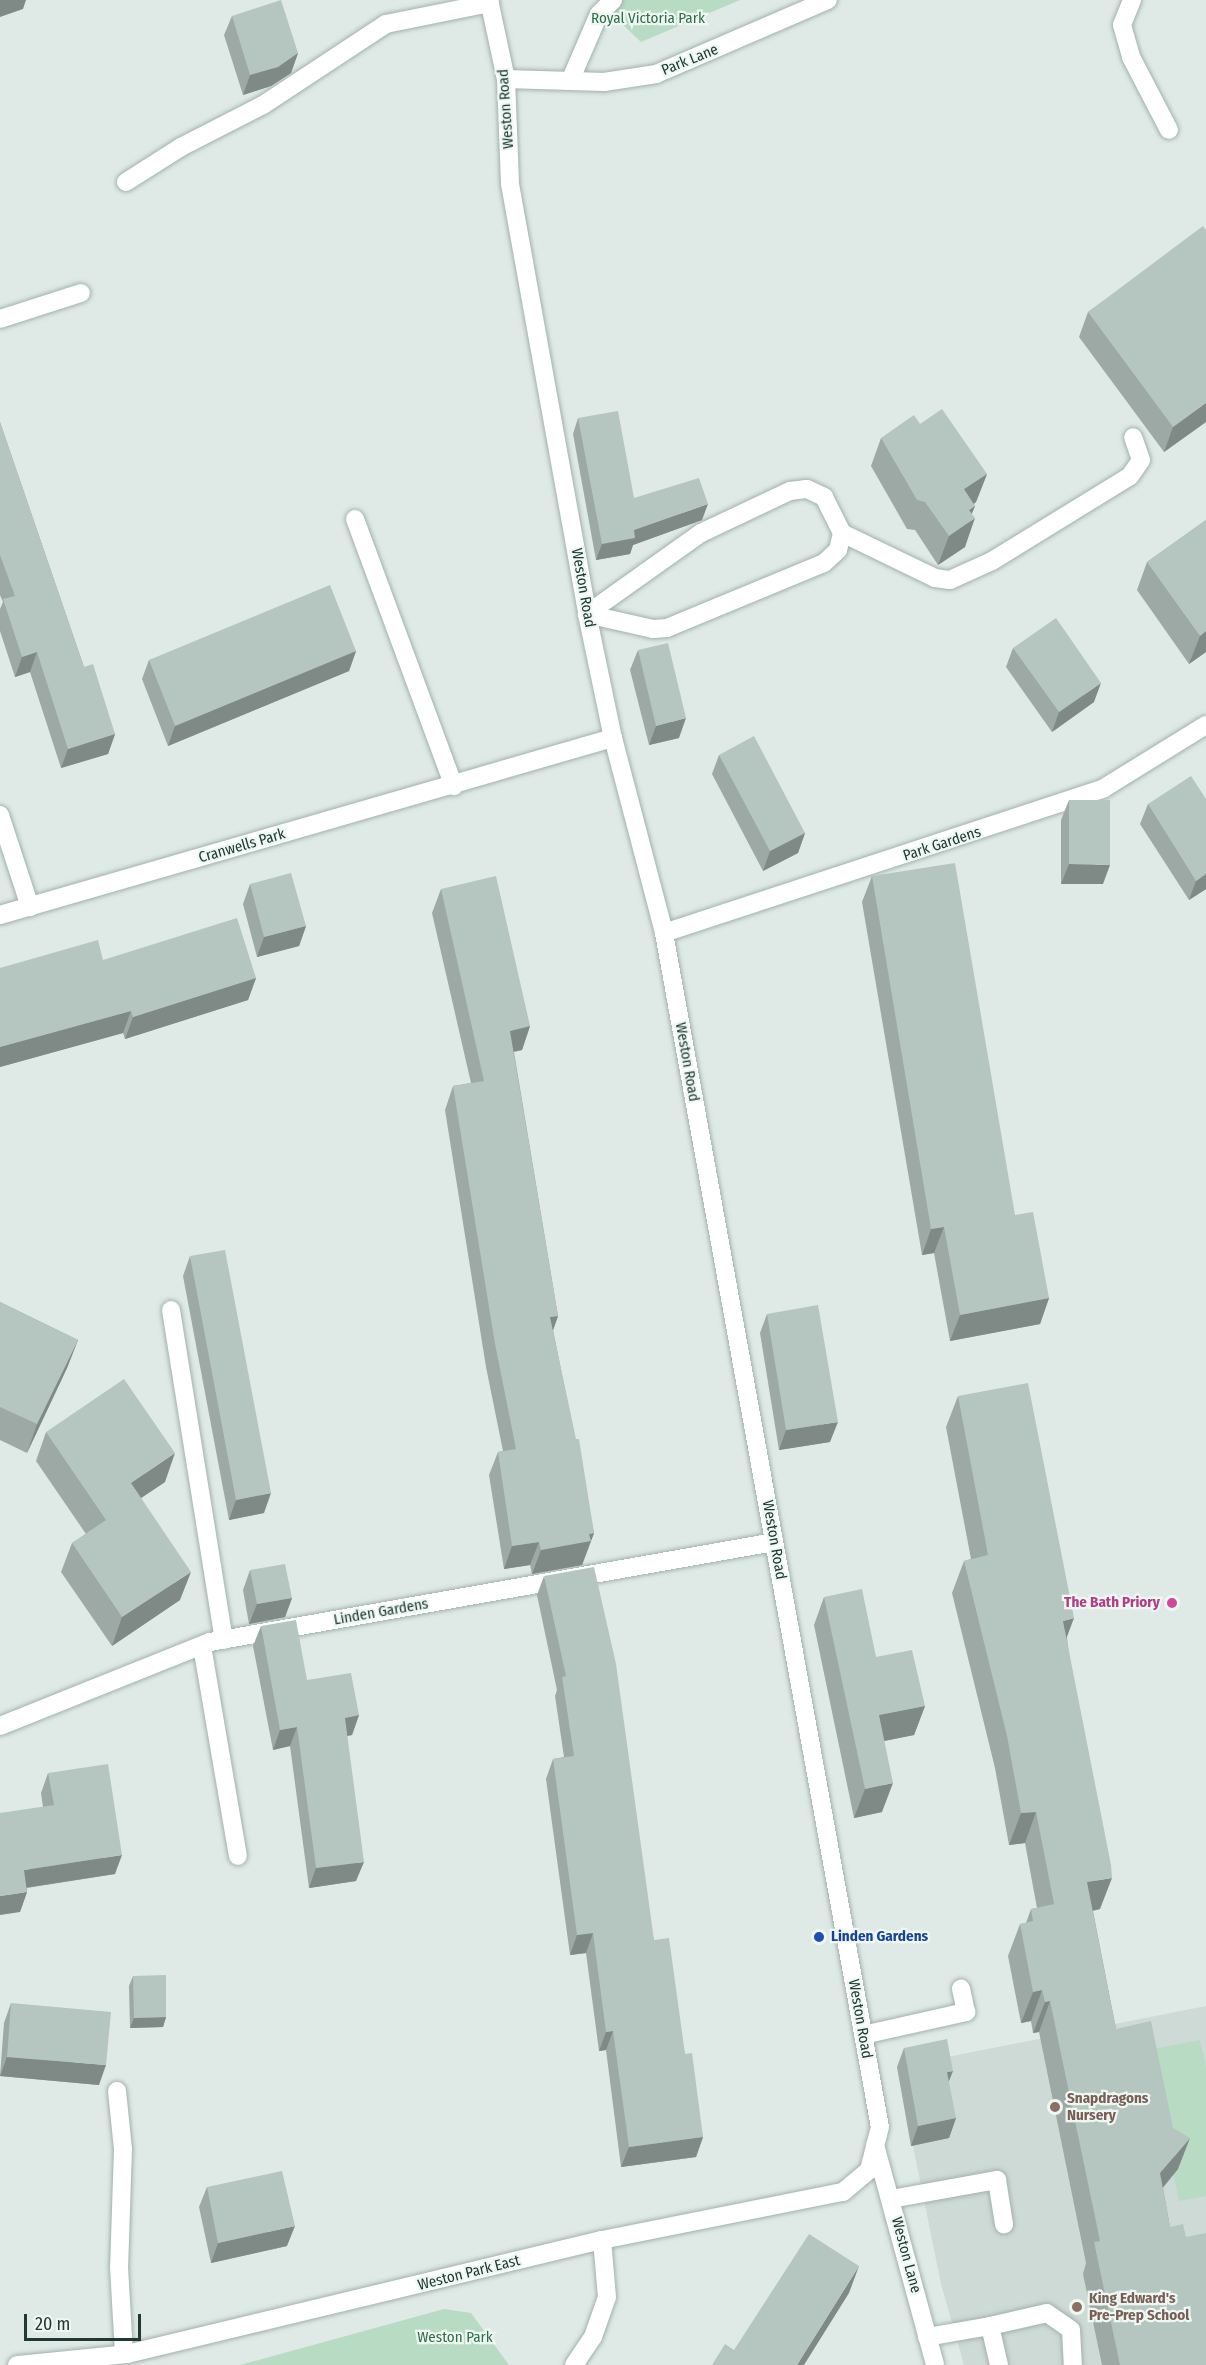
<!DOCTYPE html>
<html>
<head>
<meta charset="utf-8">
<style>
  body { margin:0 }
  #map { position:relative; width:1206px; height:2365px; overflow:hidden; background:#dfeae6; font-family:"Fira Sans Condensed",sans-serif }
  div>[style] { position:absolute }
  .built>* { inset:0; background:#cedad5 }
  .green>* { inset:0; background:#b8dbc3 }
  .roads { filter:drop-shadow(0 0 2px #a2b1ad) drop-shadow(0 0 2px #a2b1ad) }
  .service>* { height:18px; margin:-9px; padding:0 9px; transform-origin:9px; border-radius:9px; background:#fff }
  .minor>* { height:18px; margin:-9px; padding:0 9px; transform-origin:9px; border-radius:9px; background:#fff }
  .tertiary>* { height:18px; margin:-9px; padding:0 9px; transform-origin:9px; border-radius:9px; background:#fff }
  .wall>* { inset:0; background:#9ca9a4 }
  .shaded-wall>* { inset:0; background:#7f8a86 }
  .building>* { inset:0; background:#b5c5bf }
  .dots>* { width:16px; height:16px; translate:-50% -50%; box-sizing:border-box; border:3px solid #eff7f3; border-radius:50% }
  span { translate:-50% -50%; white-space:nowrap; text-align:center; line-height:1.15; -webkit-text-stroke:4.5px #eff7f3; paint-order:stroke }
  .park-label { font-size:15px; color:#2c6f49 }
  .street-label { font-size:15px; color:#213934 }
  .hotel-label { font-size:15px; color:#b23c85; font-weight:700 }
  .right { translate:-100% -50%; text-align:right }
  .transit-label { font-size:15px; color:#164399; font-weight:700 }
  .left { translate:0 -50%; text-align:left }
  .education-label { font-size:15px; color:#785e54; font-weight:700 }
  .scale { position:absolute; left:24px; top:2314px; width:117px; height:27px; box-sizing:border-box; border:3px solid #213934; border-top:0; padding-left:8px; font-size:18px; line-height:21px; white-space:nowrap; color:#213934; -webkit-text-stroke:4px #eff7f3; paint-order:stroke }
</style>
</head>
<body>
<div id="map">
  <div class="built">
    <i style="clip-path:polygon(1206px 2006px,1206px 2365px,964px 2365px,941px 2284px,897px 2067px)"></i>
  </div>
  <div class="green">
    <i style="clip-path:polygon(597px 0,740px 0,641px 42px)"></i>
    <i style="clip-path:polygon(1200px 2040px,1206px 2067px,1206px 2196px,1179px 2201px,1148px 2050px)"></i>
    <i style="clip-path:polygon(444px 2309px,471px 2313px,509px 2365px,240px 2365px)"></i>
  </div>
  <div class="roads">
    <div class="service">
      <i style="left:1132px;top:0;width:27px;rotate:112deg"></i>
      <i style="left:1122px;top:25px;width:33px;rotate:74deg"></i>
      <i style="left:1131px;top:57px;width:82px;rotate:62.5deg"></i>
      <i style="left:126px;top:182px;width:65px;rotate:-32.5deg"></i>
      <i style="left:181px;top:147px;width:92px;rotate:-27.1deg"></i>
      <i style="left:263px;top:105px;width:147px;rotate:-33.4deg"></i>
      <i style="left:386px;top:24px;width:106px;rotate:-11.4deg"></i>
      <i style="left:807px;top:489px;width:19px;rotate:25deg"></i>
      <i style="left:824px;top:497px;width:40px;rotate:63.4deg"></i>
      <i style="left:842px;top:533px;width:17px;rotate:103deg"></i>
      <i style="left:838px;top:550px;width:19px;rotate:137deg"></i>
      <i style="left:824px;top:563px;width:170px;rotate:157.5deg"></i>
      <i style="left:667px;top:628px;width:14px;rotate:176deg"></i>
      <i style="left:653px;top:629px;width:68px;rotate:-167.2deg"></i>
      <i style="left:587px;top:614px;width:140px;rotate:-35.4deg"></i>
      <i style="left:701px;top:533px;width:98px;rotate:-25.3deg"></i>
      <i style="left:790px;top:491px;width:17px;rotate:-7deg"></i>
      <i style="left:842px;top:533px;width:103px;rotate:25.8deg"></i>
      <i style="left:935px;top:578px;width:15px;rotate:8deg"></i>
      <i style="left:950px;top:580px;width:46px;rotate:-24.3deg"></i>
      <i style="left:992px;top:561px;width:162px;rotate:-31.6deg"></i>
      <i style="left:1130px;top:476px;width:19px;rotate:-55deg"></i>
      <i style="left:1141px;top:460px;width:24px;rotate:-109deg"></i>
      <i style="left:171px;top:1310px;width:334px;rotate:80.9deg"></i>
      <i style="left:202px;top:1646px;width:213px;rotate:80.3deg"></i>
      <i style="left:863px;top:2035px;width:106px;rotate:-12.6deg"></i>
      <i style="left:966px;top:2012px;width:24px;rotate:-102deg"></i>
      <i style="left:117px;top:2091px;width:58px;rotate:84.1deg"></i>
      <i style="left:123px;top:2149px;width:118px;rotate:91.9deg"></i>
      <i style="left:119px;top:2267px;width:87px;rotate:86.7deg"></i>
      <i style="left:891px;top:2199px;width:108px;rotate:-10.2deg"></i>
      <i style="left:997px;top:2180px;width:45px;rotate:81deg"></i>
      <i style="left:990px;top:2326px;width:58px;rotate:-12.8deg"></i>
      <i style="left:1047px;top:2313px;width:29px;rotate:35deg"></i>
      <i style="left:1071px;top:2330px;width:35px;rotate:87deg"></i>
      <i style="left:927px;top:2337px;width:64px;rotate:-9.9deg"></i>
      <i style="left:990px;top:2326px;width:40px;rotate:77deg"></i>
    </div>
    <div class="minor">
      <i style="left:506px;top:79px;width:98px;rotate:1.8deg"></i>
      <i style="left:604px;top:82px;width:53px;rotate:-8.7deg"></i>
      <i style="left:656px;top:74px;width:187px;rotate:-23.3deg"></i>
      <i style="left:570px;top:81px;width:73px;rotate:-66.6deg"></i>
      <i style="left:599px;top:14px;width:20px;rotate:-45deg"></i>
      <i style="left:0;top:319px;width:85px;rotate:-17.8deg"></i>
      <i style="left:355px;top:519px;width:285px;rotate:69.7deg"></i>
      <i style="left:0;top:815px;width:97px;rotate:71.9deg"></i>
      <i style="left:0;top:915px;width:638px;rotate:-16.11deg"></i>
      <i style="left:664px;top:933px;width:463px;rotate:-18.2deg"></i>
      <i style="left:1104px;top:788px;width:120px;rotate:-31.7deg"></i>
      <i style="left:0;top:1726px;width:226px;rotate:-21.8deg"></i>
      <i style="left:210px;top:1642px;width:573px;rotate:-10.05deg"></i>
      <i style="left:17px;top:2365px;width:111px;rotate:-5.7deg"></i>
      <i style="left:127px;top:2354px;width:488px;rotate:-13.5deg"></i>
      <i style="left:602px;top:2240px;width:246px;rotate:-11.3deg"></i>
      <i style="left:843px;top:2192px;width:34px;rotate:-40deg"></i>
      <i style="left:869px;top:2170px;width:44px;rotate:-75.7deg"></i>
      <i style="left:574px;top:2365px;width:34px;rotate:-56deg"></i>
      <i style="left:593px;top:2337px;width:42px;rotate:-70.7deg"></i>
      <i style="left:607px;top:2297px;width:57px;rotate:-95deg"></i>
    </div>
    <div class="tertiary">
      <i style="left:489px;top:0;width:81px;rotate:77.9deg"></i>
      <i style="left:506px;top:79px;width:105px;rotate:87.8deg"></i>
      <i style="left:510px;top:184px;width:437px;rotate:79.8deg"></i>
      <i style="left:587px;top:614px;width:127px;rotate:78.2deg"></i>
      <i style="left:613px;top:738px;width:202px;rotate:75.3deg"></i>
      <i style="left:664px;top:933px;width:1213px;rotate:79.75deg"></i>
      <i style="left:875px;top:2145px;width:228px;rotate:74.7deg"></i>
    </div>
  </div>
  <div class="wall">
    <i style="clip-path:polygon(232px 16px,298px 53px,291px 73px,271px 86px,243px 95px,224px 35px)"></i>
    <i style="clip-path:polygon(1206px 230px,1206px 422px,1164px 452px,1079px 337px,1088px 312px)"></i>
    <i style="clip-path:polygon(578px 418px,634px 498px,702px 520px,633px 545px,630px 554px,596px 560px,573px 434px)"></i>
    <i style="clip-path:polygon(0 422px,84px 667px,115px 734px,108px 754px,61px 768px,30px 672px,15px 677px,0 631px,0 609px,3px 602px,0 595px)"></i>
    <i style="clip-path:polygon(881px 438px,987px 474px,976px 502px,974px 504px,975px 506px,972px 513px,965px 547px,938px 565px,915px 530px,907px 529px,871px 466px)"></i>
    <i style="clip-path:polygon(1206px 520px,1206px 652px,1189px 664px,1137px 590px,1147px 562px)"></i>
    <i style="clip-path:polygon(1013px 648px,1094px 702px,1052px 732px,1006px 667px)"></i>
    <i style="clip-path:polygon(638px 650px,679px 738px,649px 745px,630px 670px)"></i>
    <i style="clip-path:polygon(356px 651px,349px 671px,168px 746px,142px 679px,149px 660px)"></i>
    <i style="clip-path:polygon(719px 755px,805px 833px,798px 853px,763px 871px,712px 774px)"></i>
    <i style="clip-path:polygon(1206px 799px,1206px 889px,1189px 900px,1140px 824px,1148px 804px)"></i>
    <i style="clip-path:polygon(1069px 800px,1103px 884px,1061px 884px,1061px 820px)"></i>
    <i style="clip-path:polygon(872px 876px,1049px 1298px,1040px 1324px,950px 1341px,934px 1253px,922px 1255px,862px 902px)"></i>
    <i style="clip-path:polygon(250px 884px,306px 926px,299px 946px,257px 957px,243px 904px)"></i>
    <i style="clip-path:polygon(441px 889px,530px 1026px,522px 1050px,514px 1052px,558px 1316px,553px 1330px,594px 1533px,582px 1565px,532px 1574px,530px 1565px,504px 1569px,489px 1475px,498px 1452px,503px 1451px,486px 1367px,445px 1110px,453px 1086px,471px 1083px,432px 913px)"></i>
    <i style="clip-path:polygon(103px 960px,256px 978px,248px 1000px,125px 1039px,123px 1033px,0 1067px,0 968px)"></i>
    <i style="clip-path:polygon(190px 1256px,264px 1513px,229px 1520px,183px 1276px)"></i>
    <i style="clip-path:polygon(0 1302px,78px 1340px,67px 1368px,27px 1453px,0 1440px)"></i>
    <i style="clip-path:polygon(767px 1314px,830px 1442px,779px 1450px,760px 1333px)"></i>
    <i style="clip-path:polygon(958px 1396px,1067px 1638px,1100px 1909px,1093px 1911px,1116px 2029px,1178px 2169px,1163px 2188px,1170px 2227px,1206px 2365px,1102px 2365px,1083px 2274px,1086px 2263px,1039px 2032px,1033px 2033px,1031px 2021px,1021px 2023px,1008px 1956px,1020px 1924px,1026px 1923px,1031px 1909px,1037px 1908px,1025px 1843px,1009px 1845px,995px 1768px,952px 1593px,964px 1561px,971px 1559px,946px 1427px)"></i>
    <i style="clip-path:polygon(46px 1432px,165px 1482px,141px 1498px,180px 1600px,112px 1646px,61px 1572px,72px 1543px,86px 1534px,36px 1461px)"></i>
    <i style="clip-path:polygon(250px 1570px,292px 1598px,285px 1617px,249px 1624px,243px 1590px)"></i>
    <i style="clip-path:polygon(544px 1576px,654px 1940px,685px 2054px,703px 2137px,696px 2157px,621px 2167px,606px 2050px,599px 2051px,586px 1953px,570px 1955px,546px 1779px,553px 1759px,564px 1757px,555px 1696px,557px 1690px,537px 1595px)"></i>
    <i style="clip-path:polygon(824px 1597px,876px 1657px,925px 1706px,914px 1735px,884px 1741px,882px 1812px,854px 1818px,814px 1625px)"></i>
    <i style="clip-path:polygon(261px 1626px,307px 1680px,359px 1715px,352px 1735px,347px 1736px,356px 1881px,309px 1888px,290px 1746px,273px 1750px,253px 1646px)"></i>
    <i style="clip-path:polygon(48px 1773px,115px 1874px,27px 1888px,27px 1892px,20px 1912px,43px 1807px,41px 1793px)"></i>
    <i style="clip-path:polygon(133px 1976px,166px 2017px,163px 2027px,130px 2028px,129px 1986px)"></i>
    <i style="clip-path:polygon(11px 2003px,99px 2085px,0 2076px,4px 2023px)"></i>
    <i style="clip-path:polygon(904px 2048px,956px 2118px,949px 2138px,911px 2146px,897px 2067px)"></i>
    <i style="clip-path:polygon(207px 2187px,287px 2246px,211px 2263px,199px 2207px)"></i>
  </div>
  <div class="shaded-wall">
    <i style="clip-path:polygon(0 0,26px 0,23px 9px,0 17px)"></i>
    <i style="clip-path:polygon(298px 53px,291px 73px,271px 86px,243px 95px,250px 75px)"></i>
    <i style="clip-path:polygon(1206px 403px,1206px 422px,1164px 452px,1173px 427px)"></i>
    <i style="clip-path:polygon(987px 474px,976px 502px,953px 518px,964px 489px)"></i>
    <i style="clip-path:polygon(708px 504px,702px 520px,633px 545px,630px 554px,596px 560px,602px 544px,634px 530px)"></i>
    <i style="clip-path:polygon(975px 506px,968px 523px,975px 518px,965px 547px,938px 565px,949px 536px,969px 510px)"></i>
    <i style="clip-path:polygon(1206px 631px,1206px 652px,1189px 664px,1200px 636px)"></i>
    <i style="clip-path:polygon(356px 651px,349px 671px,168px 746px,175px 726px)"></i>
    <i style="clip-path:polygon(37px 652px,30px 672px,15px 677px,22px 657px)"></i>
    <i style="clip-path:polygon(1101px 683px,1094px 702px,1052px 732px,1059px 712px)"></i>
    <i style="clip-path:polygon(686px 718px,679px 738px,649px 745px,656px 726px)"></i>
    <i style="clip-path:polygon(115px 734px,108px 754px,61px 768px,68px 749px)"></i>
    <i style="clip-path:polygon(805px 833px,798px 853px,763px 871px,770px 851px)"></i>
    <i style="clip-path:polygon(1069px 864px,1110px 865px,1103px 884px,1061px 884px)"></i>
    <i style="clip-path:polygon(1206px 874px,1206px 889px,1189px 900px,1196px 881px)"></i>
    <i style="clip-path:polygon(306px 926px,299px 946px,257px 957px,264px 937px)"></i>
    <i style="clip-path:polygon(256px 978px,248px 1000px,125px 1039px,133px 1017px)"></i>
    <i style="clip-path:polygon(131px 1011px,123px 1033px,0 1067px,0 1047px)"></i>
    <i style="clip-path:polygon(530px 1026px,522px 1050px,501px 1054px,510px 1031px)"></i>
    <i style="clip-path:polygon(944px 1227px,934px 1253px,922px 1255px,931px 1229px)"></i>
    <i style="clip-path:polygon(1049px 1298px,1040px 1324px,950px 1341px,960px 1315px)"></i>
    <i style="clip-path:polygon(558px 1316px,550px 1339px,550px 1317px)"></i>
    <i style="clip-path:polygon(78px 1340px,67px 1368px,27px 1453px,37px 1424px)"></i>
    <i style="clip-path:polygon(838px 1422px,830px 1442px,779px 1450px,786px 1430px)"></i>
    <i style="clip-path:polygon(175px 1453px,165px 1482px,120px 1512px,131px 1483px)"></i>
    <i style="clip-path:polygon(271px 1493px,264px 1513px,229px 1520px,236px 1500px)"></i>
    <i style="clip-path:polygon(594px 1533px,582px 1565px,532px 1574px,541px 1550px)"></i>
    <i style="clip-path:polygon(539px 1542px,530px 1565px,504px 1569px,512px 1546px)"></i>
    <i style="clip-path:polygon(191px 1572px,180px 1600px,112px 1646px,122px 1617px)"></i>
    <i style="clip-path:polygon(292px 1598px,285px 1617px,249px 1624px,257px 1604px)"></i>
    <i style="clip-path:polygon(1074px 1618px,1062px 1650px,1063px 1621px)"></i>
    <i style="clip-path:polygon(925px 1706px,914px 1735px,869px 1744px,879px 1715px)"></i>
    <i style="clip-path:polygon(359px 1715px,352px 1735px,337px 1738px,345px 1718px)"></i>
    <i style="clip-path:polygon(297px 1727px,290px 1746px,273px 1750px,280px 1730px)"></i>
    <i style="clip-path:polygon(893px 1783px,882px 1812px,854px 1818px,865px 1789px)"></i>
    <i style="clip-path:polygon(1036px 1812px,1025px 1843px,1009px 1845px,1021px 1813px)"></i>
    <i style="clip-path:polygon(122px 1855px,115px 1874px,17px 1889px,24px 1870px)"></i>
    <i style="clip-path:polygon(364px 1862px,356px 1881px,309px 1888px,316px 1868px)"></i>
    <i style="clip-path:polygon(1112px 1878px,1100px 1909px,1075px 1914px,1087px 1882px)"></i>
    <i style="clip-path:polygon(27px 1892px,20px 1912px,0 1915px,0 1896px)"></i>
    <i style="clip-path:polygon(593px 1933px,586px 1953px,570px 1955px,577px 1935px)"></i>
    <i style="clip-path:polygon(1042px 1990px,1031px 2021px,1021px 2023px,1033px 1992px)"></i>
    <i style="clip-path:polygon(1050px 2001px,1039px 2032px,1033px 2033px,1045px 2002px)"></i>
    <i style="clip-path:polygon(166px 2017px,163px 2027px,130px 2028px,134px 2018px)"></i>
    <i style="clip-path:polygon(613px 2031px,606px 2050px,599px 2051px,606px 2032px)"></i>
    <i style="clip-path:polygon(7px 2057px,106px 2065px,99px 2085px,0 2076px)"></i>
    <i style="clip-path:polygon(953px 2071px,945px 2091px,947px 2072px)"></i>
    <i style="clip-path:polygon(956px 2118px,949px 2138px,911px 2146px,918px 2126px)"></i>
    <i style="clip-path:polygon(703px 2137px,696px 2157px,621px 2167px,629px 2147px)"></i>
    <i style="clip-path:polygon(1190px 2138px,1178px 2169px,1148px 2205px,1160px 2173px)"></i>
    <i style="clip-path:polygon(295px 2226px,287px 2246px,211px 2263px,218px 2243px)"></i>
    <i style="clip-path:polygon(859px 2266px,849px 2293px,804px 2365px,797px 2365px)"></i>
  </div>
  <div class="building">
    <i style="clip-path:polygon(281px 0,298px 53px,278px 67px,250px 75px,232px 16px)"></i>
    <i style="clip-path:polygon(1203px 226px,1206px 230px,1206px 403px,1173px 427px,1088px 312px)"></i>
    <i style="clip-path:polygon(942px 409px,987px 474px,964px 489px,975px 506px,969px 510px,975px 518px,949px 536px,925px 502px,917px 500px,881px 438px,914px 415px,920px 424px)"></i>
    <i style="clip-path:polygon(618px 411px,634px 498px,699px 478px,708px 504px,634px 530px,635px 538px,602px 544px,578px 418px)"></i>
    <i style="clip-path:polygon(0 422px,84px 667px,93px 664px,115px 734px,68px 749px,37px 652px,22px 657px,3px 599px,15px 596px,0 555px)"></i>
    <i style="clip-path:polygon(1206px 520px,1206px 631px,1200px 636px,1147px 562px)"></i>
    <i style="clip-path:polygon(330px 585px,356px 651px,175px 726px,149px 660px)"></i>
    <i style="clip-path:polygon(1056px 618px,1101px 683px,1059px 712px,1013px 648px)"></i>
    <i style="clip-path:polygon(668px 643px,686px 718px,656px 726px,638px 650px)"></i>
    <i style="clip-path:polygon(754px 736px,805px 833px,770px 851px,719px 755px)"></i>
    <i style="clip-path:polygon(1191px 776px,1206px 799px,1206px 874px,1196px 881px,1148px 804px)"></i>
    <i style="clip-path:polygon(1069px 800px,1110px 800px,1110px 865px,1069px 864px)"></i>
    <i style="clip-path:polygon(955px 863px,1015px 1215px,1033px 1212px,1049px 1298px,960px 1315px,944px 1227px,931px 1229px,872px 876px)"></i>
    <i style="clip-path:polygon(291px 873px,306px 926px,264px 937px,250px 884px)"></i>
    <i style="clip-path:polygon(496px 876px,530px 1026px,510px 1031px,558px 1316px,550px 1317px,576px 1439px,579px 1439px,594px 1533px,589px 1534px,591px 1541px,541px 1550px,539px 1542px,512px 1546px,498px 1452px,516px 1449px,495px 1344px,453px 1086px,484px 1081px,441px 889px)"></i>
    <i style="clip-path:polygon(237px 918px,256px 978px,133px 1017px,131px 1011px,0 1047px,0 968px,98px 940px,103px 960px)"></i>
    <i style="clip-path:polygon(225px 1250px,271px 1493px,236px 1500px,190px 1256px)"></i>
    <i style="clip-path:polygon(0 1302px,78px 1340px,37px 1424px,0 1407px)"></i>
    <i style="clip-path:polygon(818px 1305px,838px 1422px,786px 1430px,767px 1314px)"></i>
    <i style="clip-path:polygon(124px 1379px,175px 1453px,131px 1483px,191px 1572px,122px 1617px,72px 1543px,106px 1520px,46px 1432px)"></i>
    <i style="clip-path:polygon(1028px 1383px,1074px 1618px,1063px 1621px,1111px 1865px,1112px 1878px,1087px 1882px,1116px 2029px,1151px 2021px,1173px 2128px,1190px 2138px,1160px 2173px,1170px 2227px,1183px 2224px,1186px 2237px,1206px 2233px,1206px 2365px,1120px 2365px,1094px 2242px,1100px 2241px,1050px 2001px,1045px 2002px,1042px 1990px,1033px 1992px,1020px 1924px,1033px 1921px,1031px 1909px,1054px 1904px,1036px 1812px,1021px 1813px,1007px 1736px,964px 1561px,988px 1555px,958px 1396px)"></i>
    <i style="clip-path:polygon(285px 1564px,292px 1598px,257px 1604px,250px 1570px)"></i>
    <i style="clip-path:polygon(594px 1567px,616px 1664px,654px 1940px,669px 1938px,685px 2054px,692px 2053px,703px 2137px,629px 2147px,613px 2031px,606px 2032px,593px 1933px,577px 1935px,553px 1759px,574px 1756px,562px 1677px,566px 1676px,544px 1576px)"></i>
    <i style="clip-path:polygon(862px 1589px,876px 1657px,912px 1650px,925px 1706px,879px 1715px,893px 1783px,865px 1789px,824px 1597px)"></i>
    <i style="clip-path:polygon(296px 1620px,307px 1680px,351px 1673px,359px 1715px,345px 1718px,364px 1862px,316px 1868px,297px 1727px,280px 1730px,261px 1626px)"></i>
    <i style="clip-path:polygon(108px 1764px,122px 1855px,24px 1870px,27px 1892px,0 1896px,0 1813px,54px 1805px,48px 1773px)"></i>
    <i style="clip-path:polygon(166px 1975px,166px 2017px,134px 2018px,133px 1976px)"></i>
    <i style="clip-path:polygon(11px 2003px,111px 2012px,106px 2065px,7px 2057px)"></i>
    <i style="clip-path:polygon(947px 2039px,953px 2071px,947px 2072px,956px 2118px,918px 2126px,904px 2048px)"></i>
    <i style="clip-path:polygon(282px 2171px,295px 2226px,218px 2243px,207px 2187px)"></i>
    <i style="clip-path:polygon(809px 2234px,859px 2266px,797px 2365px,712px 2365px,725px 2344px,734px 2350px)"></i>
  </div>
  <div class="dots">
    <i style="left:1172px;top:1603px;background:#d1479c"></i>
    <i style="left:819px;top:1937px;background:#1a4fb4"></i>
    <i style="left:1055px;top:2107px;background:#8d6e63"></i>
    <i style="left:1077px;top:2307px;background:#8d6e63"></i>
  </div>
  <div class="park-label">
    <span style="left:648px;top:19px">Royal Victoria Park</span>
    <span style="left:455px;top:2338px">Weston Park</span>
  </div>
  <div class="street-label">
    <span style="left:690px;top:60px;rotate:-22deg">Park Lane</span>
    <span style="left:506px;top:109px;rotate:-94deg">Weston Road</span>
    <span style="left:583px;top:588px;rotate:80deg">Weston Road</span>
    <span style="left:942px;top:844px;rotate:-18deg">Park Gardens</span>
    <span style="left:242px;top:846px;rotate:-16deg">Cranwells Park</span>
    <span style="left:687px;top:1062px;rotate:80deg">Weston Road</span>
    <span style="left:774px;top:1540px;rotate:80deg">Weston Road</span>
    <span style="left:381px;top:1612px;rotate:-10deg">Linden Gardens</span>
    <span style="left:860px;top:2019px;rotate:80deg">Weston Road</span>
    <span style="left:906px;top:2255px;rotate:75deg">Weston Lane</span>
    <span style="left:469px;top:2273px;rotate:-14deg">Weston Park East</span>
  </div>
  <div class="hotel-label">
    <span class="right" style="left:1160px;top:1603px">The Bath Priory</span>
  </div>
  <div class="transit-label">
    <span class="left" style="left:831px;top:1937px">Linden Gardens</span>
  </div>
  <div class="education-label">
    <span class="left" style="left:1067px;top:2107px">Snapdragons<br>Nursery</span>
    <span class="left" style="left:1089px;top:2307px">King Edward's<br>Pre-Prep School</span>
  </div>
  <div class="scale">20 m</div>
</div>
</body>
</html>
